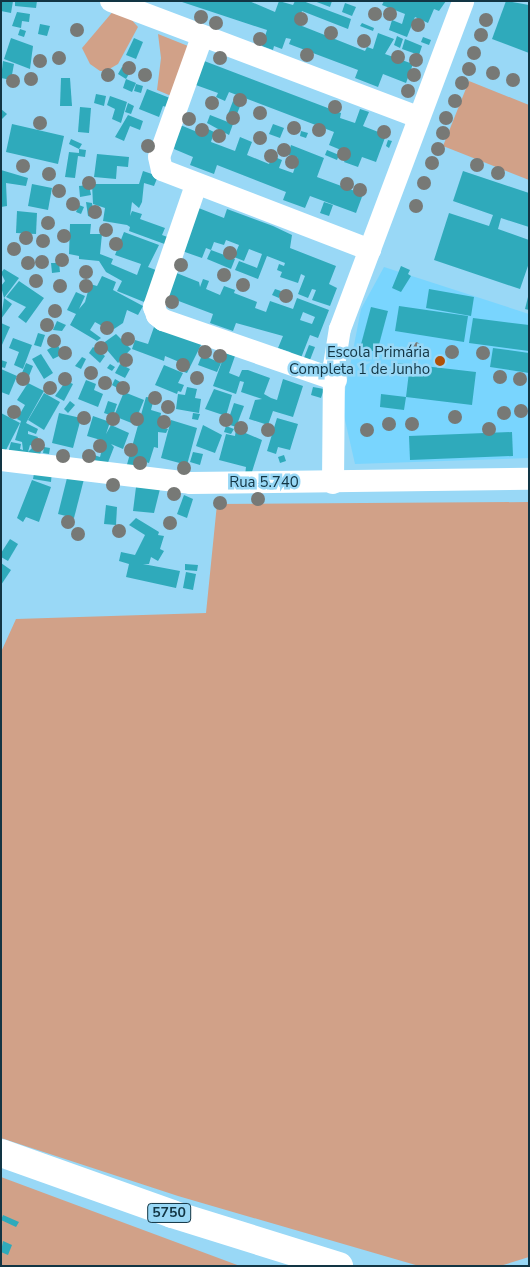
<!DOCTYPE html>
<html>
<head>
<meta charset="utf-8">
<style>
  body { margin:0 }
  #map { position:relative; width:530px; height:1267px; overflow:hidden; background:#99d8f6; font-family:"Nunito Sans",sans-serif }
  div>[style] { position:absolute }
  .built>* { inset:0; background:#79d5fe }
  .green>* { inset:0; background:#d1a188 }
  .building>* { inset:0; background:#2faabb }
  .minor>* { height:22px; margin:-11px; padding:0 11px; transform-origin:11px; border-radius:11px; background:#fff }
  .primary>* { height:28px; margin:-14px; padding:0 14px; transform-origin:14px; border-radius:14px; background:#fff }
  .trees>* { width:14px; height:14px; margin:-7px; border-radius:50%; background:#777976 }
  .dots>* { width:14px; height:14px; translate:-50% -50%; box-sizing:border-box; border:2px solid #99d8f6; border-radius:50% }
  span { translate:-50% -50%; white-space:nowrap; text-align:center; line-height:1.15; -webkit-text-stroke:5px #99d8f6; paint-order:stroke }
  .shield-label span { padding:1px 4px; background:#99d8f6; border:1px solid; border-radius:4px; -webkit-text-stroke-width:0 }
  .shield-label { font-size:14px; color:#123544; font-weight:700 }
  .poi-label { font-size:15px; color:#123544 }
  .right { translate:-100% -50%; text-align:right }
  .street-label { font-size:15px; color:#123544 }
  .frame { position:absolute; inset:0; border:2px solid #123544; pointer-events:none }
</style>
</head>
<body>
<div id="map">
  <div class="built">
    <i style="clip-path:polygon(384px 267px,529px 314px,529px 458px,355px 464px,342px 407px,361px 309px)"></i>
  </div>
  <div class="green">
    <i style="clip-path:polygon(115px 9px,130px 18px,138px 27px,118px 64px,106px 71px,100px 71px,90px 64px,82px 48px)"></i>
    <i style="clip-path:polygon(158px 34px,193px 48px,176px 98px,157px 90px,161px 58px)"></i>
    <i style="clip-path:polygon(469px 81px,529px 105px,529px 180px,443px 146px)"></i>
    <i style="clip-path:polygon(529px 502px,529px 1257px,500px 1266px,419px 1266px,178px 1196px,1px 1138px,1px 652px,16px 619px,206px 613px,217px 504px)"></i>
    <i style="clip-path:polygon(1px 1177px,240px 1266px,1px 1266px)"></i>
  </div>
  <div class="building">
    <i style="clip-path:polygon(1px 1px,13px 1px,11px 13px,1px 11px)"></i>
    <i style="clip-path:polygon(15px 1px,37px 1px,36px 8px,15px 6px)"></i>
    <i style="clip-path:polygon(179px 1px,249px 1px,275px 12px,279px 1px,293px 5px,295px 1px,303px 1px,351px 19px,348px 29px,302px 11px,297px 24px,365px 51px,367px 47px,373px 49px,378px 33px,394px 39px,385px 54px,413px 64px,406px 83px,383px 74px,378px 87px,355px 78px,358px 70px,289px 44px,291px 39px,286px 38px,282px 49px,274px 46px,273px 50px,262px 46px,267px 30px)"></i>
    <i style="clip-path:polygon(314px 1px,332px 1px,330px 7px)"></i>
    <i style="clip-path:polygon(384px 1px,446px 1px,439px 11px,434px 9px,428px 23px,415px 17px,407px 37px,389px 30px,392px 20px,402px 24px,405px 14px,382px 5px)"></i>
    <i style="clip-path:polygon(506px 1px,529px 5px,529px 53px,492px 39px)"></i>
    <i style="clip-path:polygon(345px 3px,356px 7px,352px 16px,342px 12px)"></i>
    <i style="clip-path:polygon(17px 12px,30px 14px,29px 22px,22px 21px,21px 28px,12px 26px)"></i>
    <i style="clip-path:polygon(362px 23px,374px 28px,373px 31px,360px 26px)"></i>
    <i style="clip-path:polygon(40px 24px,50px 26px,47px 36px,38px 34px)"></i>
    <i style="clip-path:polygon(20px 29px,26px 31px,24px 37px,18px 35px)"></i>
    <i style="clip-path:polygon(397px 36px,403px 39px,400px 48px,394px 45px)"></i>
    <i style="clip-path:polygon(423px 37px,431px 40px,429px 45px,421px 42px)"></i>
    <i style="clip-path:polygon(11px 38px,33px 46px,30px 69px,4px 59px)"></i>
    <i style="clip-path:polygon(134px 38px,143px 42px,136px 59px,126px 55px)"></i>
    <i style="clip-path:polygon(405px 39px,422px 46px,419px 55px,402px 49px)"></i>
    <i style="clip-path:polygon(199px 59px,341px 113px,340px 118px,355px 123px,360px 109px,369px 112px,363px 126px,386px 135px,376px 162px,362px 157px,358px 167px,344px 162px,348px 153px,329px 145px,334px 132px,229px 92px,225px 101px,216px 97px,218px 93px,193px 84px)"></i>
    <i style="clip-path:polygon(3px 61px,14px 64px,11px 80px,1px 78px)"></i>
    <i style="clip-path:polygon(122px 67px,130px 72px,126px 79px,118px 74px)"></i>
    <i style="clip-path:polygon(61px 78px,70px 78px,72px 106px,60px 106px)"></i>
    <i style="clip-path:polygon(126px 79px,136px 83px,132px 92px,123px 88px)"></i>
    <i style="clip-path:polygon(136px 84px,143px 86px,141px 93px,134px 91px)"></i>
    <i style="clip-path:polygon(147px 89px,175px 100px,172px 109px,163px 106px,159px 117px,139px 109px)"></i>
    <i style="clip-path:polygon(96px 94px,106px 96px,104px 106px,94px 103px)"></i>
    <i style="clip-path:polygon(110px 96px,127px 102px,121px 123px,112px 119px,115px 109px,107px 105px)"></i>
    <i style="clip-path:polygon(233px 101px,241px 104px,236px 116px,228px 114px)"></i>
    <i style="clip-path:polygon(128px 103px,134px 106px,131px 114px,125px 112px)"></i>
    <i style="clip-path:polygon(80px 107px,91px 108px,89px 133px,78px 132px)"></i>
    <i style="clip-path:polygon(1px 109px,7px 114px,1px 120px)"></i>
    <i style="clip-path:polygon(128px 115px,143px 121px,140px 130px,130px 126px,124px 141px,115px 137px)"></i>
    <i style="clip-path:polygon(210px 115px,233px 124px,229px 135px,207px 123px)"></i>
    <i style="clip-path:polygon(12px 124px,64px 136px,58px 164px,6px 152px)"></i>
    <i style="clip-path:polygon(178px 124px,202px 134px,204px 127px,214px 132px,211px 142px,235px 151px,240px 137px,252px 142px,247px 155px,269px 164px,272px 156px,282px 160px,279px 168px,293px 173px,298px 158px,288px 155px,291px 145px,324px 158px,317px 177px,363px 194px,356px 213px,310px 196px,305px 208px,283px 200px,286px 192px,217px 165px,214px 174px,190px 165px,193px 157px,174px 149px)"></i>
    <i style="clip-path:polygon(273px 124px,284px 128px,280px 138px,269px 134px)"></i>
    <i style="clip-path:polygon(301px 131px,308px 133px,306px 138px,300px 136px)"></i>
    <i style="clip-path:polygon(71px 139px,82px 144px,79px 149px,69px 144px)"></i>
    <i style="clip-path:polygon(388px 140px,392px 141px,389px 148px,386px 146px)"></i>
    <i style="clip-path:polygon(79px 149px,86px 150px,85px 157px,78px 156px,75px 178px,65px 177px,69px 152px,79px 153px)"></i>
    <i style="clip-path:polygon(327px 150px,339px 155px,337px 160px,325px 155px)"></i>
    <i style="clip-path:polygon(97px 154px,129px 157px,128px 167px,117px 166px,116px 179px,94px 177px)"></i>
    <i style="clip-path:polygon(1px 170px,28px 178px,26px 186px,6px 183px,7px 206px,1px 207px)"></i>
    <i style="clip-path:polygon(143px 171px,158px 176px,154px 186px,144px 183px,142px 202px,139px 208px,132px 202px,130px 216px,132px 211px,142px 214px,140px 219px,165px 228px,162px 235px,173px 239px,170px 246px,129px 231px,130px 227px,127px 225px,103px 221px,105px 208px,93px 204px,92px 184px,139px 184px)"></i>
    <i style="clip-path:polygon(463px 171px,529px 193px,529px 227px,501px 218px,498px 229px,529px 240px,529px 263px,520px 289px,434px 260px,449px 213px,489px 226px,493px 215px,453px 201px)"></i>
    <i style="clip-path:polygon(32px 184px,52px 188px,48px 210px,28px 206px)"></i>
    <i style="clip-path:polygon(89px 185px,91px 195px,80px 197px,79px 186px)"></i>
    <i style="clip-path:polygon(86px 202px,92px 203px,94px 218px,88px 216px)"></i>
    <i style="clip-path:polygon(324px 202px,333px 205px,329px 216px,320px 213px)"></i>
    <i style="clip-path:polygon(79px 205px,84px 207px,81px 214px,76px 212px)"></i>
    <i style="clip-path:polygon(196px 207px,224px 218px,227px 209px,273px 226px,292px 235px,290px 248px,336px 266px,329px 284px,337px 288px,330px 306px,312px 300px,316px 290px,312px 289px,308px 298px,298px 294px,305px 276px,301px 274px,298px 283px,280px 277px,282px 272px,277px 270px,279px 264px,284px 266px,285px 263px,267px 256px,258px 279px,235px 270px,239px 261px,257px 268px,262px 254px,249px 249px,244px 261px,234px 257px,239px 245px,226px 240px,224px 245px,214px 242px,211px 250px,206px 248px,202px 258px,182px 251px)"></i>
    <i style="clip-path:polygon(17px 211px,37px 213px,36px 234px,16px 233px)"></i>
    <i style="clip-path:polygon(70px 224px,91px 224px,90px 234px,102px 234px,100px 254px,113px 259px,111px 264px,137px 275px,141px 264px,115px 255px,124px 232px,159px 245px,148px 267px,161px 272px,144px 302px,117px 291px,122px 281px,106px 272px,99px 261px,79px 259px,79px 256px,69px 254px)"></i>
    <i style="clip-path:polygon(211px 250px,235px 259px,231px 269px,207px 259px)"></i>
    <i style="clip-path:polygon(51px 263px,59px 263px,60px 272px,52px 273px)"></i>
    <i style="clip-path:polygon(401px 266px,410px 270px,408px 274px,411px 276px,401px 292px,392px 288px)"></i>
    <i style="clip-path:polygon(4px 269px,19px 278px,4px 298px,12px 304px,1px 319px,4px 298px,1px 286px,5px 281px,1px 273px)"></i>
    <i style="clip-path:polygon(evenodd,174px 272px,199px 282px,200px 287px,203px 279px,209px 281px,206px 289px,220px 295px,224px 286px,235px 290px,234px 293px,257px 302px,255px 308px,266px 312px,270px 301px,293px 309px,297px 298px,329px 310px,318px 338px,310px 335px,299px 363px,290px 352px,278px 348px,283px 336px,236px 323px,233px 331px,210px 323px,213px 314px,168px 297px,174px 272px,303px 312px,315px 317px,312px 324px,300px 320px,303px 312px)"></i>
    <i style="clip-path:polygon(102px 276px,116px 282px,113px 290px,143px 306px,138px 315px,127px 310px,123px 323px,111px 331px,95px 322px,90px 330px,101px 338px,97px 341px,70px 325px,76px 314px,67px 310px,76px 292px,85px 296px,79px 309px,85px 302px,90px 284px,97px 286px)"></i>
    <i style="clip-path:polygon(19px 281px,44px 298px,26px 323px,18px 317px,26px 307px,6px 297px)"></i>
    <i style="clip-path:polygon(275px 289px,281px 291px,279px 298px,272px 295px)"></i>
    <i style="clip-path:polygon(429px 289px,474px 297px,471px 316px,426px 308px)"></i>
    <i style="clip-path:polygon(528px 297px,529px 297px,529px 310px,525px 309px)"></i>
    <i style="clip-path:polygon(399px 306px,468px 316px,464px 342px,395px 331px)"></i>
    <i style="clip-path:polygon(371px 307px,388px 311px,377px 352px,360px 348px)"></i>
    <i style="clip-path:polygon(473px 318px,529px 325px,529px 351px,469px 343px)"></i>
    <i style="clip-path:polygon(57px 321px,66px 325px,62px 331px,53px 330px)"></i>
    <i style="clip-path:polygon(1px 323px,10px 327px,1px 347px)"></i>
    <i style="clip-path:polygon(154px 327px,202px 343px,187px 373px,181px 371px,184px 364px,165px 356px,164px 361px,132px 349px,135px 340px,148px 344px)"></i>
    <i style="clip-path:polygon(38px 333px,45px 335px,41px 347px,34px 345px)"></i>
    <i style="clip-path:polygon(116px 334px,131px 349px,118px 363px,102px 344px)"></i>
    <i style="clip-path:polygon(13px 338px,32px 345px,23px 369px,14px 365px,19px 352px,9px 348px)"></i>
    <i style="clip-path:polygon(57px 344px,63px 354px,53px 359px,47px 350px)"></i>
    <i style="clip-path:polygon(309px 345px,315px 347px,308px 365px,302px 363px)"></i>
    <i style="clip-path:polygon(93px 347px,105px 356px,100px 363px,89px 353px)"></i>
    <i style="clip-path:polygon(493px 348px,529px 353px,529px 373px,490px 367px)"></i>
    <i style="clip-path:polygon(225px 353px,235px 356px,229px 373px,239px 377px,242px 370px,248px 370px,270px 378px,264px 394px,271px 398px,277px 400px,283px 379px,303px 386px,293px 417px,273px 411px,268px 425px,249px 419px,255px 400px,262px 399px,241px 392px,244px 382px,240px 381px,236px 394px,213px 386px)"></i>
    <i style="clip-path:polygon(41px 354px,53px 373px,44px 379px,32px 359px)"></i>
    <i style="clip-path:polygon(202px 355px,221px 363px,217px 372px,198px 365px)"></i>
    <i style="clip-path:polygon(82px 357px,86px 359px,81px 369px,75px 366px)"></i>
    <i style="clip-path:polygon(1px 360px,7px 362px,5px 368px,1px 367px)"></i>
    <i style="clip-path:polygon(26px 363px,33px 366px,29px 376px,22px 373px)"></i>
    <i style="clip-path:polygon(398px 363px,476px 372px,472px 405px,406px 397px,409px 372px,398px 370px)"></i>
    <i style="clip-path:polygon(110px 364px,115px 367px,112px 371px,107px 368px)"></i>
    <i style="clip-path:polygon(120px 364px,130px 369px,125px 378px,115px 373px)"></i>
    <i style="clip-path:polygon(164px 365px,183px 373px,178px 383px,184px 385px,181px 392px,178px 391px,177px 394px,155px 385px)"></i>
    <i style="clip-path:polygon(1px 369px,17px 376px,9px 395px,1px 392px)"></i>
    <i style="clip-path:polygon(115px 379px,122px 383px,119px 389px,112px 385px)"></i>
    <i style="clip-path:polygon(86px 380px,96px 384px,94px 390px,103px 394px,98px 407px,78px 399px)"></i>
    <i style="clip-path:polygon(66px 381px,73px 384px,64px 401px,55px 396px)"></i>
    <i style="clip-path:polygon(28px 383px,44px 391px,26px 423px,38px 429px,36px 434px,28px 431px,28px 434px,38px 437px,34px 446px,30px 445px,28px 452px,32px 448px,41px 451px,39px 459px,7px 457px,11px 442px,21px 444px,20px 449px,23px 450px,22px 442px,15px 440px,21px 421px,17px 419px,25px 405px,17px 400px)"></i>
    <i style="clip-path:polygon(187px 387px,197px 389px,195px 398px,201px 399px,199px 413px,176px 409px,178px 394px,185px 395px)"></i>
    <i style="clip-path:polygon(313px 387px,324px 389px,321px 398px,311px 395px)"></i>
    <i style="clip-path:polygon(214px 389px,232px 395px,226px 416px,205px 409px)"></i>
    <i style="clip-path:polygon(124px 392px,144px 400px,134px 424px,114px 416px)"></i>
    <i style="clip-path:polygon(44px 393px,60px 402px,44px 430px,28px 420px)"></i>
    <i style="clip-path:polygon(381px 394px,406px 397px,404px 410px,380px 407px)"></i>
    <i style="clip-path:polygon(146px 397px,154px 398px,151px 410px,161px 413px,159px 426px,168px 429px,166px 433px,158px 432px,158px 448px,154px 447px,149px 463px,139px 460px,136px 470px,126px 468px)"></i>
    <i style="clip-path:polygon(70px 401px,75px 405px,68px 413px,64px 409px)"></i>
    <i style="clip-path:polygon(108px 401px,117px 404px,113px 416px,104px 413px)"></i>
    <i style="clip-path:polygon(234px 403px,244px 406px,236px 427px,227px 424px)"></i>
    <i style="clip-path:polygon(1px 413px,20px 423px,5px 452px,1px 450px)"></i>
    <i style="clip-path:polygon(59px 413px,81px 418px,73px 448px,52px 443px)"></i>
    <i style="clip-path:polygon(193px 413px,200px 414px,198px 420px,192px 419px)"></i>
    <i style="clip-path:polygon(93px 416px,110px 422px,106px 434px,111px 425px,129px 433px,123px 449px,111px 444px,114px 447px,107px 465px,89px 461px,91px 454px,100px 457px,104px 441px,87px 436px)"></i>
    <i style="clip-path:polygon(277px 418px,298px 424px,290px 450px,278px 447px,276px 454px,267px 451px)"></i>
    <i style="clip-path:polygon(171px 420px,197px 428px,187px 465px,161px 458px)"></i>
    <i style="clip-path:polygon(203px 425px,222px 435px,215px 453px,196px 446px)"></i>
    <i style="clip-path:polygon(226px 426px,234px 429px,231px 434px,224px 432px)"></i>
    <i style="clip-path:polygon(236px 429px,262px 440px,251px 475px,245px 475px,246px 467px,219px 460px,226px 434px,235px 436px)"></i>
    <i style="clip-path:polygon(512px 432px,513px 456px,410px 460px,409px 436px)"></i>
    <i style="clip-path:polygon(44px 447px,50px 448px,49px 454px,43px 453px)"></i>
    <i style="clip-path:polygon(193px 452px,203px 454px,200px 465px,190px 462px)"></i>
    <i style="clip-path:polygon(284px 455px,286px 461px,280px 463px,278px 457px)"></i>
    <i style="clip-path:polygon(35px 468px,52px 471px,51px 482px,33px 479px)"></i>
    <i style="clip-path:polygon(68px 474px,84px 479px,74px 518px,58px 514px)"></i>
    <i style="clip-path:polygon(32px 480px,51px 487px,39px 522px,26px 517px,23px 522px,17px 518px)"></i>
    <i style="clip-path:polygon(136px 487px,160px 489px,154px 513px,133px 511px)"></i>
    <i style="clip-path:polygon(184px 495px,193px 499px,187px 518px,177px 514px)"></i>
    <i style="clip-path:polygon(106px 505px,117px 507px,116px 525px,104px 524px)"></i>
    <i style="clip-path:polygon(136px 518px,159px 532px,158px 535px,164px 536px,160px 549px,164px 551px,158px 561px,151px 557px,149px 564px,143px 564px,180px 571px,176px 588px,126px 577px,129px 564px,119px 561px,121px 552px,135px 555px,145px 535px,129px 525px)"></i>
    <i style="clip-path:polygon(10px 539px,18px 544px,8px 561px,1px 557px,1px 553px)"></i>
    <i style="clip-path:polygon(1px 563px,11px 570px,1px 585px)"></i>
    <i style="clip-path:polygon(185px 564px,198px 565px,197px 571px,185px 570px)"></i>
    <i style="clip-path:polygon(186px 572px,196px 574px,193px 590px,183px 588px)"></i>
    <i style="clip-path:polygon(3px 1215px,19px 1222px,16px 1227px,1px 1220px)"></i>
    <i style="clip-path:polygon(3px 1241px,12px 1245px,8px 1255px,1px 1252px)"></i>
  </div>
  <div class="minor">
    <i style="left:111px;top:1px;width:328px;rotate:20.7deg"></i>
    <i style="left:202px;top:37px;width:127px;rotate:109.7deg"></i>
    <i style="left:159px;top:157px;width:13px;rotate:77deg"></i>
    <i style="left:162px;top:170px;width:223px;rotate:21deg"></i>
    <i style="left:196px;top:185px;width:129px;rotate:109deg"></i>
    <i style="left:154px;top:307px;width:9px;rotate:69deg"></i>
    <i style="left:157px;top:315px;width:8px;rotate:40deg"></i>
    <i style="left:163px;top:320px;width:183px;rotate:19.1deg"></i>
    <i style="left:1px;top:460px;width:190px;rotate:6.9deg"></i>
    <i style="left:190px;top:483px;width:339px;rotate:-0.7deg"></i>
    <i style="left:333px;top:483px;width:117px;rotate:-89.5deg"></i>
    <i style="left:334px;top:366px;width:37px;rotate:-81deg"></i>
    <i style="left:340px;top:329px;width:350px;rotate:-69.4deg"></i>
  </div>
  <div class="primary">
    <i style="left:1px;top:1153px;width:182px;rotate:19.6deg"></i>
    <i style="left:172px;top:1214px;width:175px;rotate:17.3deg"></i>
  </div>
  <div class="trees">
    <i style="left:375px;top:14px"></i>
    <i style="left:390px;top:14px"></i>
    <i style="left:201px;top:17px"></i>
    <i style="left:301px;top:19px"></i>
    <i style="left:486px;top:20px"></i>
    <i style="left:216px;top:23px"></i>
    <i style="left:418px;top:25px"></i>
    <i style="left:77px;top:30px"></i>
    <i style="left:331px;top:33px"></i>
    <i style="left:481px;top:35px"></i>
    <i style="left:260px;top:39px"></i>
    <i style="left:364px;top:41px"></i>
    <i style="left:474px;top:53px"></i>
    <i style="left:307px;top:55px"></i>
    <i style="left:398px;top:57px"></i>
    <i style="left:59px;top:58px"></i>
    <i style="left:220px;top:58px"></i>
    <i style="left:416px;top:60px"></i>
    <i style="left:40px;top:61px"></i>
    <i style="left:129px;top:68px"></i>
    <i style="left:469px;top:69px"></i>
    <i style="left:493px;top:73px"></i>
    <i style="left:108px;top:75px"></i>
    <i style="left:145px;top:75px"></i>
    <i style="left:414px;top:75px"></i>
    <i style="left:31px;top:79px"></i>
    <i style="left:513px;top:80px"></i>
    <i style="left:13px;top:81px"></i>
    <i style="left:462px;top:83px"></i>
    <i style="left:408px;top:91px"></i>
    <i style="left:240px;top:100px"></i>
    <i style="left:455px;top:101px"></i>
    <i style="left:212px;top:103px"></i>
    <i style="left:335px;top:107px"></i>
    <i style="left:260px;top:113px"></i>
    <i style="left:233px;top:118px"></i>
    <i style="left:446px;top:118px"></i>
    <i style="left:189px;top:119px"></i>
    <i style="left:40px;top:123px"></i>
    <i style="left:294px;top:128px"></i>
    <i style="left:202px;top:130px"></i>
    <i style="left:319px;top:130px"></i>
    <i style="left:384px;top:132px"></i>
    <i style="left:443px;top:133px"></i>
    <i style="left:219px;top:136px"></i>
    <i style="left:260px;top:138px"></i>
    <i style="left:148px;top:146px"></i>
    <i style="left:438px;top:149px"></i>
    <i style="left:284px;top:150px"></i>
    <i style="left:344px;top:154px"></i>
    <i style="left:271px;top:156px"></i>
    <i style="left:292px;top:162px"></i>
    <i style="left:432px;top:163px"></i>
    <i style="left:477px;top:165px"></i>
    <i style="left:23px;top:166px"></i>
    <i style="left:498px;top:173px"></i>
    <i style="left:49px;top:174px"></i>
    <i style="left:89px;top:183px"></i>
    <i style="left:424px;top:183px"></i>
    <i style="left:347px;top:184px"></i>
    <i style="left:360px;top:190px"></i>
    <i style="left:59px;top:191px"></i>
    <i style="left:73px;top:204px"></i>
    <i style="left:416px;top:206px"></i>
    <i style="left:95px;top:212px"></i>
    <i style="left:48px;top:223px"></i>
    <i style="left:106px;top:230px"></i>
    <i style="left:64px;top:236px"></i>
    <i style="left:26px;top:238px"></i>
    <i style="left:43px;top:241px"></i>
    <i style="left:116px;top:244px"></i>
    <i style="left:14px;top:249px"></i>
    <i style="left:230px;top:253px"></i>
    <i style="left:62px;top:260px"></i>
    <i style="left:42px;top:262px"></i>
    <i style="left:28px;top:263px"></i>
    <i style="left:181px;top:265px"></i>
    <i style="left:86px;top:272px"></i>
    <i style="left:224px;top:275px"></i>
    <i style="left:36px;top:281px"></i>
    <i style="left:243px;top:285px"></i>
    <i style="left:60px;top:286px"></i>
    <i style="left:86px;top:286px"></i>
    <i style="left:286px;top:296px"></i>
    <i style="left:172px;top:302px"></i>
    <i style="left:55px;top:311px"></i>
    <i style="left:47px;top:325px"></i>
    <i style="left:107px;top:328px"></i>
    <i style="left:128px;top:339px"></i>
    <i style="left:54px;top:341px"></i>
    <i style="left:101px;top:348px"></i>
    <i style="left:415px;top:349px"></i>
    <i style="left:205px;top:352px"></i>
    <i style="left:452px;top:352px"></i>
    <i style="left:65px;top:353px"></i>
    <i style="left:483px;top:353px"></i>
    <i style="left:220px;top:356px"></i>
    <i style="left:126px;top:360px"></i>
    <i style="left:183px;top:365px"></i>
    <i style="left:91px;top:373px"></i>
    <i style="left:500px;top:377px"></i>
    <i style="left:197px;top:378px"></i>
    <i style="left:23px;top:379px"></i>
    <i style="left:65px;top:379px"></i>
    <i style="left:520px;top:379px"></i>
    <i style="left:105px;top:383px"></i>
    <i style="left:50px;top:388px"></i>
    <i style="left:123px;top:388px"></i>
    <i style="left:155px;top:398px"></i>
    <i style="left:168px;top:407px"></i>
    <i style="left:521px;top:411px"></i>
    <i style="left:14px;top:412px"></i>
    <i style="left:504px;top:413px"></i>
    <i style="left:455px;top:417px"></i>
    <i style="left:84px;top:418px"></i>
    <i style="left:113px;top:419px"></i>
    <i style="left:137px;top:419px"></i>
    <i style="left:226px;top:420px"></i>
    <i style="left:164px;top:422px"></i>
    <i style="left:389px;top:424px"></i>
    <i style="left:412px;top:424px"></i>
    <i style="left:241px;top:428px"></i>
    <i style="left:489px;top:429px"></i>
    <i style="left:268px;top:430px"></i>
    <i style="left:367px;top:430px"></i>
    <i style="left:38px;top:445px"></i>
    <i style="left:100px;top:446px"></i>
    <i style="left:131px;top:450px"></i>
    <i style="left:63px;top:456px"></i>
    <i style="left:89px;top:456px"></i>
    <i style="left:140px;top:463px"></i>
    <i style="left:184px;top:468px"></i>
    <i style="left:113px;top:485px"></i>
    <i style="left:174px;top:494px"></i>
    <i style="left:258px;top:499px"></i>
    <i style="left:220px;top:503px"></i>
    <i style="left:68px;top:522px"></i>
    <i style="left:170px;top:523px"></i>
    <i style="left:119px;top:531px"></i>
    <i style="left:78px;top:534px"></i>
  </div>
  <div class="dots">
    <i style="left:440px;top:361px;background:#b05007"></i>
  </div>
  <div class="shield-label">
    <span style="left:169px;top:1213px">5750</span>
  </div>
  <div class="poi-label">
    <span class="right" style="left:430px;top:361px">Escola Primária<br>Completa 1 de Junho</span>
  </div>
  <div class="street-label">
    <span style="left:264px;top:483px">Rua 5.740</span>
  </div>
  <div class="frame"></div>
</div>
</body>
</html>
